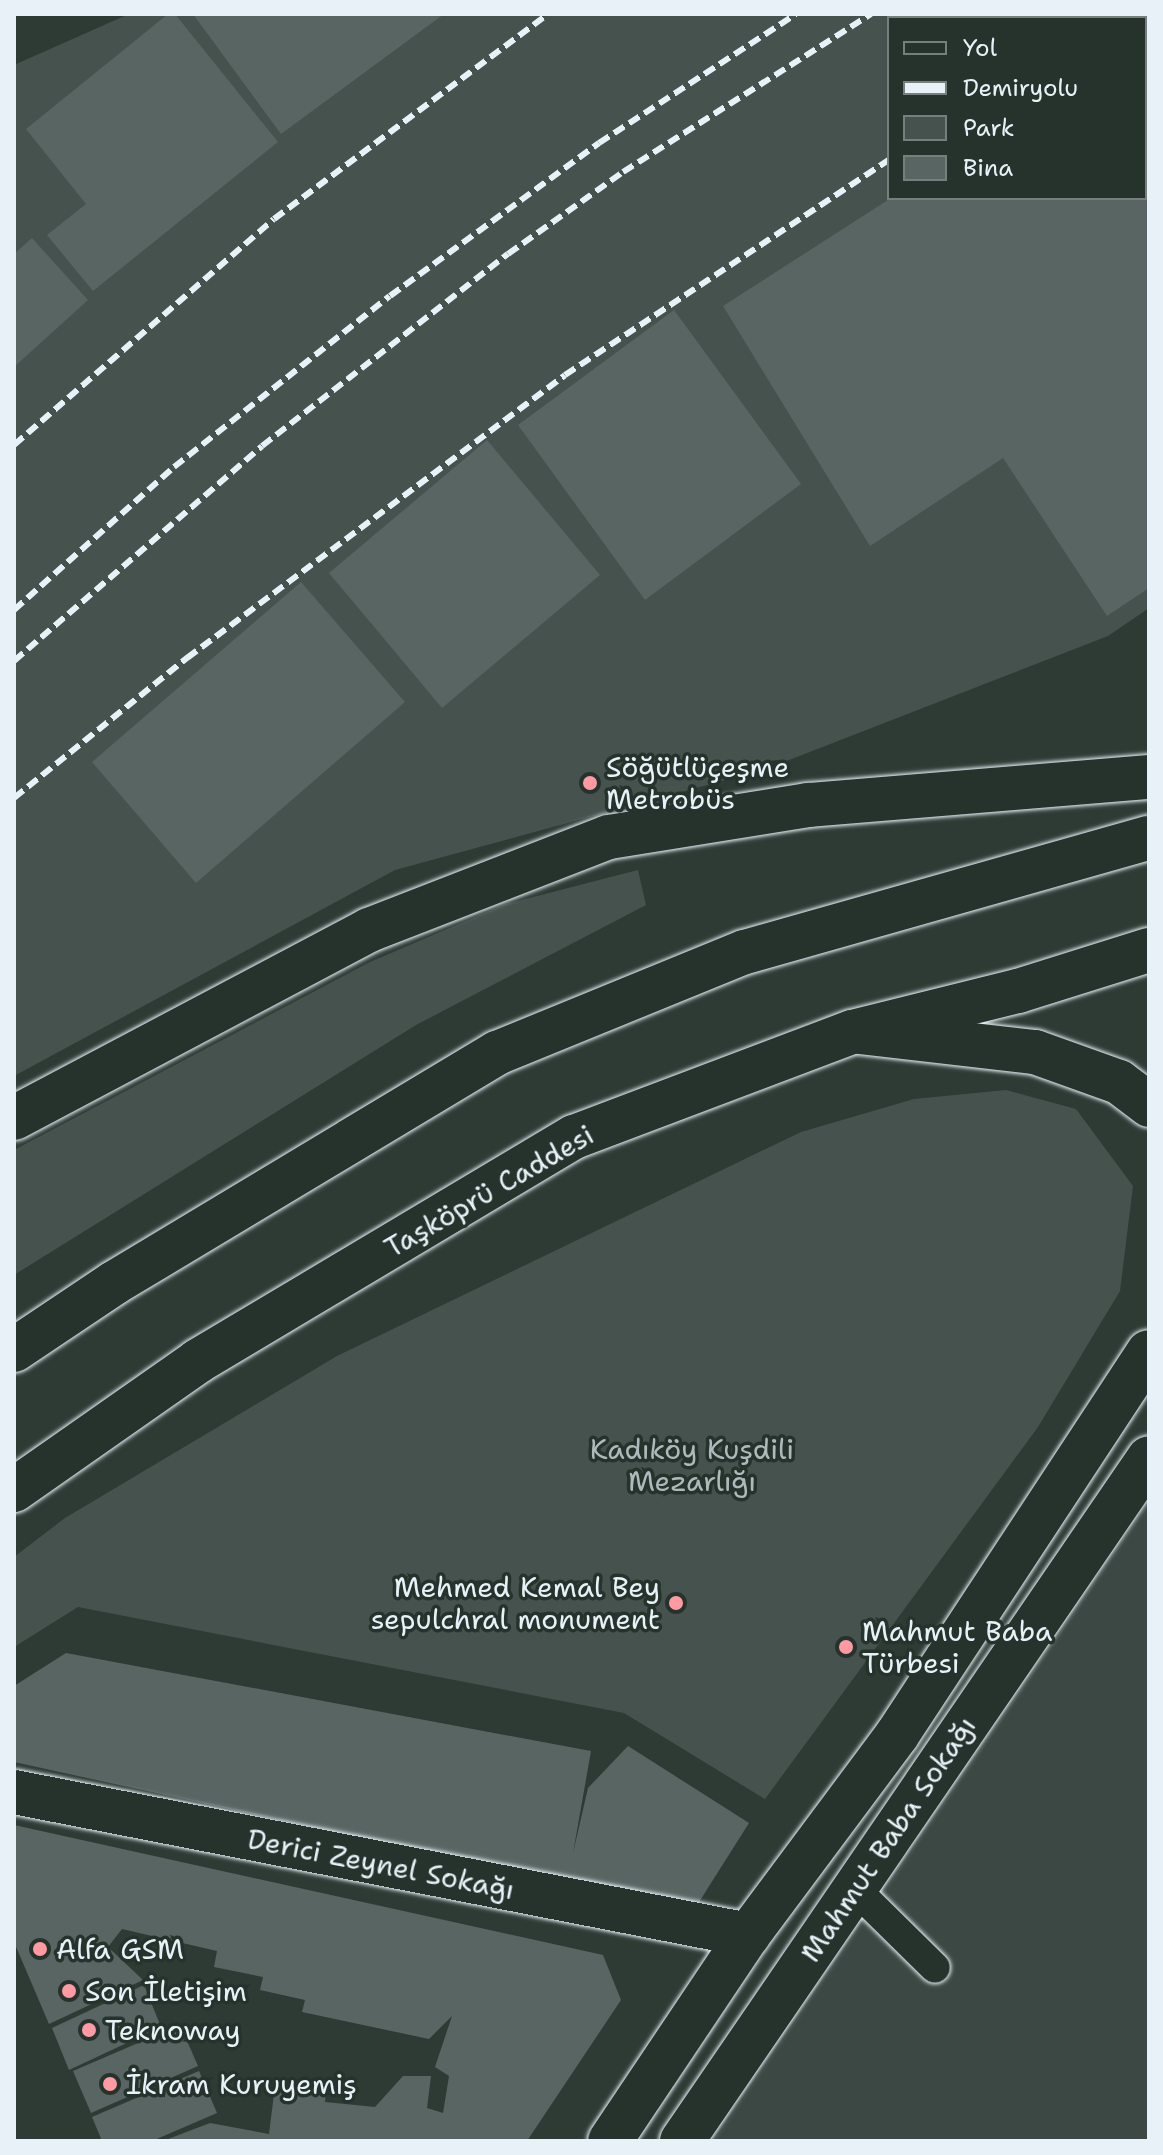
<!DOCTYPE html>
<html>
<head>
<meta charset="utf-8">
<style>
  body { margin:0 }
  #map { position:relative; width:1163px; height:2155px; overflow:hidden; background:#2e3b35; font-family:"Shantell Sans",sans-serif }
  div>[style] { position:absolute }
  .built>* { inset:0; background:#3b4843 }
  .green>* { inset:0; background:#45524e }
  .building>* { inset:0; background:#596563 }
  .roads { filter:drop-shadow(0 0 2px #e8f1f8) drop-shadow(0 0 2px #e8f1f8) }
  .lane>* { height:30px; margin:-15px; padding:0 15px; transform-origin:15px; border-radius:15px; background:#26332d }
  .secondary>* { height:44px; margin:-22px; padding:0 22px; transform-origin:22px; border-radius:22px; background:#26332d }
  .primary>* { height:44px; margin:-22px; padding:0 22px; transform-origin:22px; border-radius:22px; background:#26332d }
  .rail>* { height:6px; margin-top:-3px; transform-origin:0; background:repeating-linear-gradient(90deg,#e8f1f8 0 12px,transparent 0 18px) }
  .dots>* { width:22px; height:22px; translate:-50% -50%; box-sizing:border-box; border:4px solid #26332d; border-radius:50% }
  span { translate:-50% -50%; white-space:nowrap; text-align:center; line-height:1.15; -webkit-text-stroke:7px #26332d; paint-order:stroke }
  .poi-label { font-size:28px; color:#e8f1f8 }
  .left { translate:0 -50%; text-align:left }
  .right { translate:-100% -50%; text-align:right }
  .street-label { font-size:28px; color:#e8f1f8 }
  .park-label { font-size:28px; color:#afb9bc }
  .frame { position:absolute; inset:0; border:16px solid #e8f1f8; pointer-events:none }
  .legend { position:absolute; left:887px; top:16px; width:260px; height:184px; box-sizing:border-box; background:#26332d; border:2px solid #747f7e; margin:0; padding:10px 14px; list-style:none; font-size:24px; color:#e8f1f8 }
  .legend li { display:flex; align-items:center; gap:16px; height:40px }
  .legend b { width:40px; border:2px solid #747f7e }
</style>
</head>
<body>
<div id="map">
  <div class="built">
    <i style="clip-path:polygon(1149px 1502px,1149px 2141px,714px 2141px,880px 1898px)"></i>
  </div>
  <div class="green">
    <i style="clip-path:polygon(evenodd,129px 14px,1149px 14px,1149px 608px,1108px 636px,766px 769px,395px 870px,14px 1076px,14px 65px,129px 14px,889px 18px,1145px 18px,1145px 198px,889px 198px,889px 18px)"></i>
    <i style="clip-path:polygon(638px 870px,646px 905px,416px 1025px,14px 1275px,14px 1150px,370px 962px,506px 904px)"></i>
    <i style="clip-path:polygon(1006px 1090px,1076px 1109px,1133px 1186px,1120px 1291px,1038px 1427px,765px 1799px,624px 1713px,78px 1607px,14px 1647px,14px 1557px,65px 1518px,337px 1356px,801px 1132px,914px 1099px)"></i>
  </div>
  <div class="building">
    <i style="clip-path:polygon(168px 14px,175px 14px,278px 142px,93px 291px,47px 235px,86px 204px,26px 129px)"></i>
    <i style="clip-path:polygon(193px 14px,444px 14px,281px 134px)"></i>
    <i style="clip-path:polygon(1149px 32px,1149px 588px,1107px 616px,1003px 458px,870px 546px,723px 306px,891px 198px,1145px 198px)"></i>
    <i style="clip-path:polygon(32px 238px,88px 300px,14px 367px,14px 254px)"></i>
    <i style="clip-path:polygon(674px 310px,801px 484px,645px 600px,518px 425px)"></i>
    <i style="clip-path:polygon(487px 440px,600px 575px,442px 708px,329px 573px)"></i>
    <i style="clip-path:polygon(301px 582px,405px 702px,196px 883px,92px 762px)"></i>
    <i style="clip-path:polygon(66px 1653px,591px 1751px,573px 1853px,588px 1788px,628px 1746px,749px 1823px,694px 1910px,14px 1762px,14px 1686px)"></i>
    <i style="clip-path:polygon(14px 1825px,603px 1955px,621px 2000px,527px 2141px,163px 2141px,210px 2123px,269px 2134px,275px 2086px,326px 2092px,325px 2102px,375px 2107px,403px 2076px,431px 2076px,427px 2108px,443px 2113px,449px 2076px,435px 2067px,452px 2016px,429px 2039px,302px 2012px,305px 2000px,260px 1990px,263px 1977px,214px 1967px,217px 1951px,122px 1929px,108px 1947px,143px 1980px,49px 2024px,14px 1942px)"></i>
    <i style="clip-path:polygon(144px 1985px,161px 2027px,69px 2070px,52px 2028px)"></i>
    <i style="clip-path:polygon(180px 2025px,198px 2066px,91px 2113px,73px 2071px)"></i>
    <i style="clip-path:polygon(199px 2071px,217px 2113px,152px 2141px,102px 2141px,92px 2117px)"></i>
  </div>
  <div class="roads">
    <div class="lane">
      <i style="left:855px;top:1889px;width:112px;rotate:44.6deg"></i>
    </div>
    <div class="secondary">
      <i style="left:859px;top:1032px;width:177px;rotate:6.5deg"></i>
      <i style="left:1035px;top:1052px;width:89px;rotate:19.7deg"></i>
      <i style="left:1119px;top:1082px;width:38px;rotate:37deg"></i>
      <i style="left:14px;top:1792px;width:748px;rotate:11.02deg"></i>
      <i style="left:610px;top:2141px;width:248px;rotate:-56.2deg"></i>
      <i style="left:748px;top:1935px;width:249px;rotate:-53.3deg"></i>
      <i style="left:897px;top:1735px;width:458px;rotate:-56.7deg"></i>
      <i style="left:682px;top:2141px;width:827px;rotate:-55.64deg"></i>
    </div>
    <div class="primary">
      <i style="left:14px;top:1118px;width:402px;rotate:-27.9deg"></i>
      <i style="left:369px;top:930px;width:257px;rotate:-21.2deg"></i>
      <i style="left:609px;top:837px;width:202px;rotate:-9.1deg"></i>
      <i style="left:808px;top:805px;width:342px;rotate:-4.7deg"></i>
      <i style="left:14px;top:1350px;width:120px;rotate:-33.8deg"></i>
      <i style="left:114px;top:1283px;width:447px;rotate:-31deg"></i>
      <i style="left:497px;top:1053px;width:268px;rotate:-22.2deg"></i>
      <i style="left:745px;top:952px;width:420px;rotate:-15.8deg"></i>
      <i style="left:14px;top:1490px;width:225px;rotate:-35deg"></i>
      <i style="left:198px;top:1361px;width:438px;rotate:-30.8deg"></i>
      <i style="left:574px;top:1137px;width:297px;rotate:-20.7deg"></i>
      <i style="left:852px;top:1032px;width:171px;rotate:-13.9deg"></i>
      <i style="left:1018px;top:991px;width:137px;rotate:-17.4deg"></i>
    </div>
  </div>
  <div class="rail">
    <i style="left:1138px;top:18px;width:8px;rotate:-30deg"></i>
    <i style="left:14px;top:445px;width:344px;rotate:-41deg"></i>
    <i style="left:274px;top:219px;width:342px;rotate:-36.8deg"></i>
    <i style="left:14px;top:610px;width:215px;rotate:-41.8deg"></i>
    <i style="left:174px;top:467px;width:275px;rotate:-38.4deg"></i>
    <i style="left:390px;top:296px;width:259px;rotate:-36.2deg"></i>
    <i style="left:599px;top:143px;width:235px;rotate:-33.2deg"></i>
    <i style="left:14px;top:661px;width:328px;rotate:-40.9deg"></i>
    <i style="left:262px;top:446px;width:312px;rotate:-38deg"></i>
    <i style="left:508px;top:254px;width:141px;rotate:-35.5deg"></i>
    <i style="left:623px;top:172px;width:294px;rotate:-32.5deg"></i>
    <i style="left:14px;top:798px;width:223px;rotate:-39deg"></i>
    <i style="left:187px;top:658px;width:472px;rotate:-36.8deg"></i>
    <i style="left:565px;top:375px;width:389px;rotate:-33.6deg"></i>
  </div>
  <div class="dots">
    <i style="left:590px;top:783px;background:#ff9aa2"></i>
    <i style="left:676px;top:1603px;background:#ff9aa2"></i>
    <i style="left:846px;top:1647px;background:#ff9aa2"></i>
    <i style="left:40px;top:1949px;background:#ff9aa2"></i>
    <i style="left:69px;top:1991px;background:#ff9aa2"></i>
    <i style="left:89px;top:2030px;background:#ff9aa2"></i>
    <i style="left:110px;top:2084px;background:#ff9aa2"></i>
  </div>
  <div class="poi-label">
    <span class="left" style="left:606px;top:783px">Söğütlüçeşme<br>Metrobüs</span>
    <span class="right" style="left:660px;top:1603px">Mehmed Kemal Bey<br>sepulchral monument</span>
    <span class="left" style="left:862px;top:1647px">Mahmut Baba<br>Türbesi</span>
    <span class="left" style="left:56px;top:1949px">Alfa GSM</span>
    <span class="left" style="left:85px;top:1991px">Son İletişim</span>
    <span class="left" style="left:105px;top:2030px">Teknoway</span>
    <span class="left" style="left:126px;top:2084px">İkram Kuruyemiş</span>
  </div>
  <div class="street-label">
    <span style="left:489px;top:1191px;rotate:-30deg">Taşköprü Caddesi</span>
    <span style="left:888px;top:1839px;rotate:-56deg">Mahmut Baba Sokağı</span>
    <span style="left:381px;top:1864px;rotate:11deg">Derici Zeynel Sokağı</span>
  </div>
  <div class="park-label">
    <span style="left:692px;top:1465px">Kadıköy Kuşdili<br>Mezarlığı</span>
  </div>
  <div class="frame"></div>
  <ul class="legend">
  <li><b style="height:10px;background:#26332d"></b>Yol</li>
  <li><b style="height:10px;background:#e8f1f8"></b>Demiryolu</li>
  <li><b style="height:22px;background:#45524e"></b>Park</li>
  <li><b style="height:22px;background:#596563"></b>Bina</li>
  </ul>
</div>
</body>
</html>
